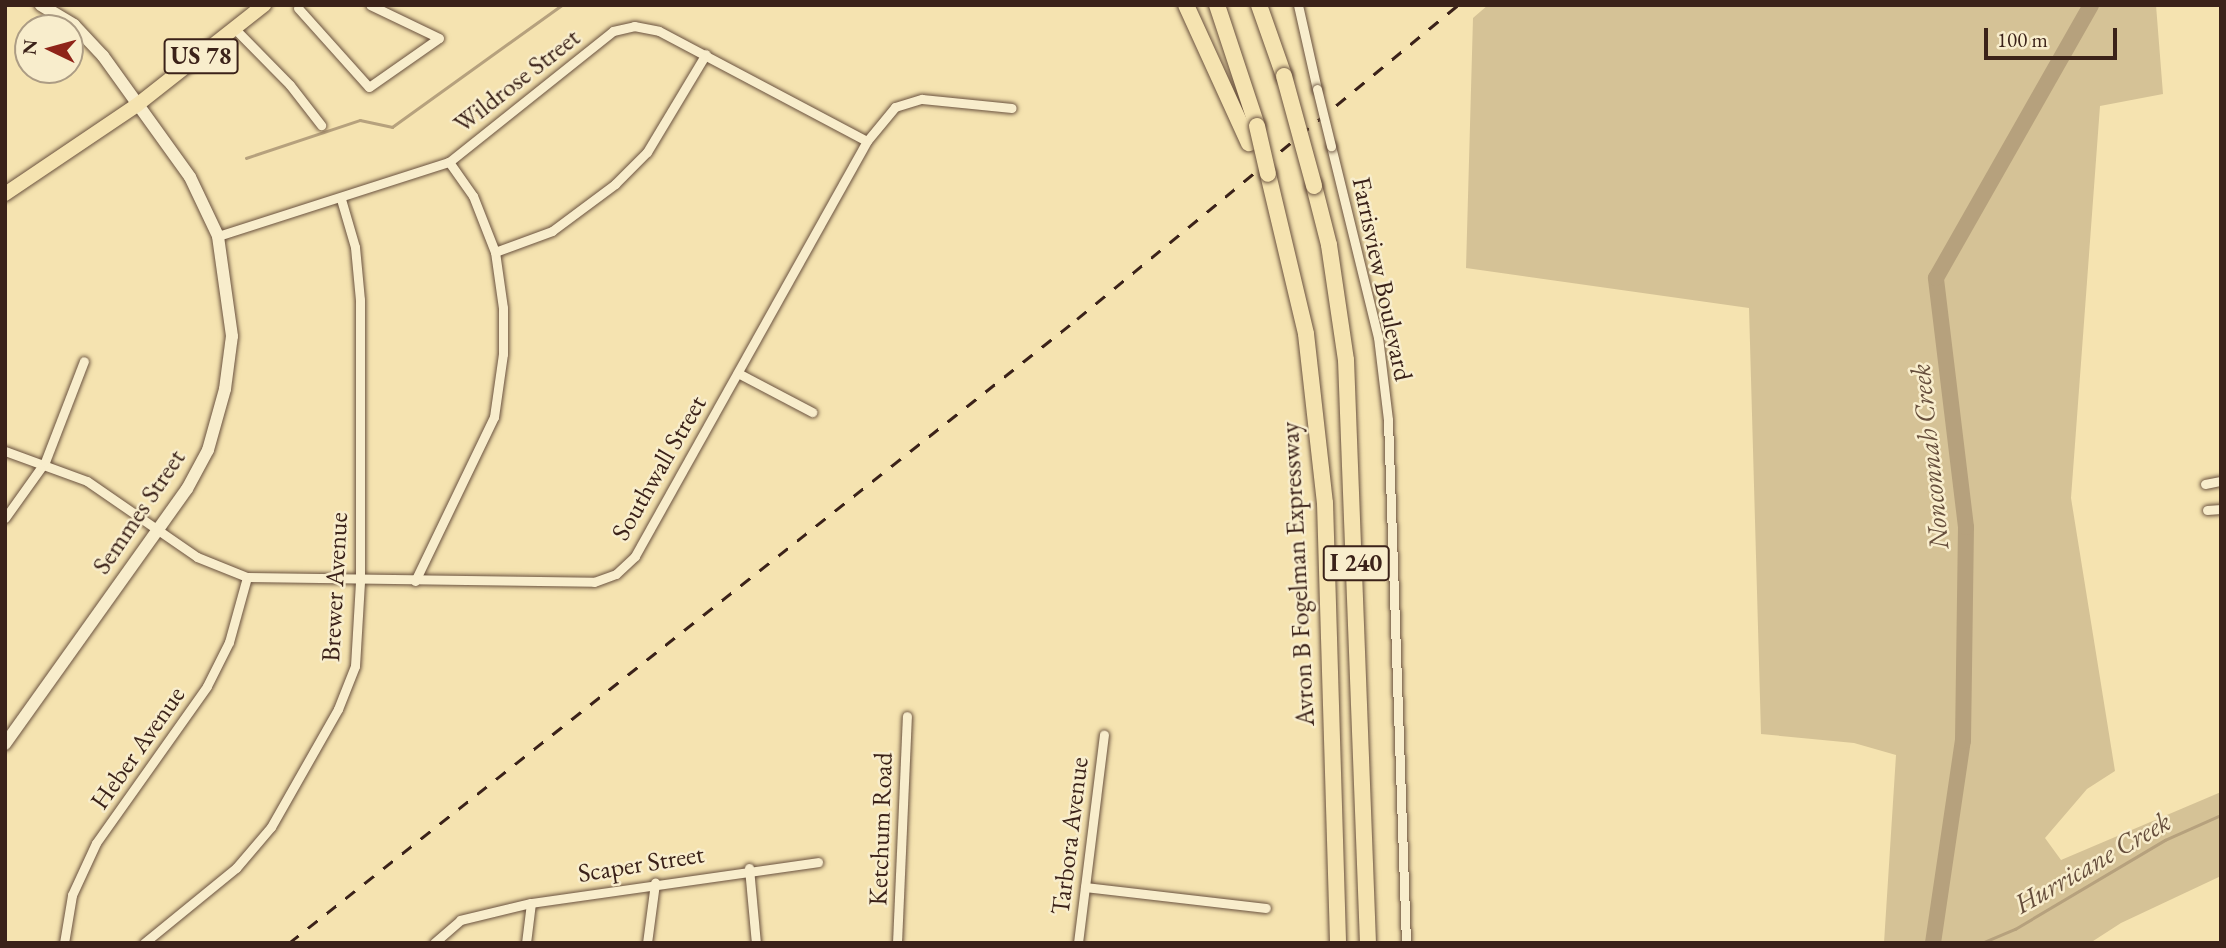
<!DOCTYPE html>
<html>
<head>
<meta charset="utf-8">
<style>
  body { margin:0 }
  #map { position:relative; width:2226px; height:948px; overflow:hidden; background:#f5e3b0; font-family:"EB Garamond",serif }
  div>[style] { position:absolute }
  .green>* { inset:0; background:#d5c296 }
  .stream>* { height:2.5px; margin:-1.25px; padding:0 1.25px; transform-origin:1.25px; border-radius:1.25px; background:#b6a17d }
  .river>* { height:16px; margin:-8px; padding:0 8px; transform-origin:8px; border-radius:8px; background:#b6a17d }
  .roads { filter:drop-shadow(0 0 2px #6a523f) drop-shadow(0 0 2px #6a523f) }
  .minor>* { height:9px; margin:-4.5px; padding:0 4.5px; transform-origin:4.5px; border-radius:4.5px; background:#f8edcc }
  .secondary>* { height:12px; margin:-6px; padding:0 6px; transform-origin:6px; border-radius:6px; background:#f8edcc }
  .primary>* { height:14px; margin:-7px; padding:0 7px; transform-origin:7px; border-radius:7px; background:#f5e3b0 }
  .motorway>* { height:16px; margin:-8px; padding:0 8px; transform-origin:8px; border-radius:8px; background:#f5e3b0 }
  .rail>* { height:2.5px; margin-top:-1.25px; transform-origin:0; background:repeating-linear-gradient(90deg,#3b2219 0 12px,transparent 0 24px) }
  .bridges { filter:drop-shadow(0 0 2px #6a523f) drop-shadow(0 0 2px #6a523f) }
  .minor-bridge>* { height:9px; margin:-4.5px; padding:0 4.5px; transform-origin:4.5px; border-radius:4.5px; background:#f8edcc }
  .motorway-bridge>* { height:16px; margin:-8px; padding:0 8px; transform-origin:8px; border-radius:8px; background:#f5e3b0 }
  span { translate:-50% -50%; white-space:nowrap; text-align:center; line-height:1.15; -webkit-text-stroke:5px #f8edcc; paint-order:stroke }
  .shield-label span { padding:2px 5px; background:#f8edcc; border:2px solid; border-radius:5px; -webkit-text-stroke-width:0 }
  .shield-label { font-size:24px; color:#3b2219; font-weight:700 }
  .street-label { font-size:26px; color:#3b2219 }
  .water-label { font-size:28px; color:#664e3c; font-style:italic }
  .frame { position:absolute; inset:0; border:7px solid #3b2219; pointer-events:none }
  .north { position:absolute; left:14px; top:14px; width:70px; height:70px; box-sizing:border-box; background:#f8edcc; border:2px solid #ac9c84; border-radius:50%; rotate:275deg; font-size:19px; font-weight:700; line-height:28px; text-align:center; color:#3b2219 }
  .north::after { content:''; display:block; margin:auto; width:24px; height:32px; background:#8f2418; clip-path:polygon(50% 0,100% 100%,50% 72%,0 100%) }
  .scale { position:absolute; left:1984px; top:28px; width:133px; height:32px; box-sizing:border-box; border:4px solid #3b2219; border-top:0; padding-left:9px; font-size:21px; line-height:24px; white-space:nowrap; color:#3b2219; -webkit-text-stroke:5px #f8edcc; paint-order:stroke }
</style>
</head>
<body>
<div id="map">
  <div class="green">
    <i style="clip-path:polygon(1488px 5px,2156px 5px,2163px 94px,2100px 106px,2071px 498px,2115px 771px,2087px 789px,2045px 838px,2061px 860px,2221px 792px,2221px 876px,2121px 923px,2090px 943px,1884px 943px,1896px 755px,1854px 743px,1761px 734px,1749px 308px,1466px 268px,1473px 18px)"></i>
  </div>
  <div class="stream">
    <i style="left:246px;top:158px;width:120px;rotate:-18.4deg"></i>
    <i style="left:360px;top:120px;width:33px;rotate:12deg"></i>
    <i style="left:392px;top:127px;width:209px;rotate:-35.7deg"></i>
    <i style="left:1982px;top:943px;width:36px;rotate:-23deg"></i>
    <i style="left:2015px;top:929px;width:174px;rotate:-30.7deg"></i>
    <i style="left:2165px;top:840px;width:61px;rotate:-24.1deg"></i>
  </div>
  <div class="river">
    <i style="left:1933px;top:943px;width:204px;rotate:-81.6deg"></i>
    <i style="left:1963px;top:741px;width:214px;rotate:-89.2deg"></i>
    <i style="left:1966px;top:527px;width:251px;rotate:-96.9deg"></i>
    <i style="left:1936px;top:278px;width:314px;rotate:-60.4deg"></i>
  </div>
  <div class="roads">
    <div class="minor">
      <i style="left:1298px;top:5px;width:86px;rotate:77.3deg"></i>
      <i style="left:298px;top:8px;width:106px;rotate:48.1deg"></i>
      <i style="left:369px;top:87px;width:85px;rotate:-35deg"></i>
      <i style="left:439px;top:38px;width:76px;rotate:-154.4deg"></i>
      <i style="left:235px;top:29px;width:78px;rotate:45.5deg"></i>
      <i style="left:290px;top:85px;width:51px;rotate:52.2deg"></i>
      <i style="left:1331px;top:146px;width:197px;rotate:76.2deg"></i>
      <i style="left:1378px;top:337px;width:84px;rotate:83.1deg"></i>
      <i style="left:1388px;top:420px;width:523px;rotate:88.03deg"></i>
      <i style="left:218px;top:236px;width:243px;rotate:-17.8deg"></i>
      <i style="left:449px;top:162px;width:210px;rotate:-38.6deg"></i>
      <i style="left:613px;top:31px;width:22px;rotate:-13deg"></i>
      <i style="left:634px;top:26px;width:25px;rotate:11deg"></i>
      <i style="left:659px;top:31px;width:235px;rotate:27.9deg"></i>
      <i style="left:495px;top:252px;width:61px;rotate:-20.2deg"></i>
      <i style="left:552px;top:231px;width:79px;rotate:-36.7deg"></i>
      <i style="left:615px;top:184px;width:45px;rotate:-45deg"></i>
      <i style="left:647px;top:152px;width:114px;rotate:-59deg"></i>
      <i style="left:738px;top:373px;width:84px;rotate:27.8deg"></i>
      <i style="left:5px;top:451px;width:87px;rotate:20.1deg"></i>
      <i style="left:87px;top:481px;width:134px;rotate:34.6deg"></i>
      <i style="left:197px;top:557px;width:54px;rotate:21.8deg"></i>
      <i style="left:247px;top:577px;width:347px;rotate:0.8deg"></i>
      <i style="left:594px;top:582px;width:23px;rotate:-20deg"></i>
      <i style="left:616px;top:574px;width:26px;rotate:-43deg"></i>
      <i style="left:635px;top:556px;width:475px;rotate:-60.8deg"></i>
      <i style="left:867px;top:141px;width:44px;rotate:-50.5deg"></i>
      <i style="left:895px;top:107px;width:28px;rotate:-17deg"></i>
      <i style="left:922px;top:99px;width:90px;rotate:5.7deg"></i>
      <i style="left:2205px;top:484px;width:16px;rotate:-11deg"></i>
      <i style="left:2207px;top:510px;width:14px;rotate:-4deg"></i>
      <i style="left:5px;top:518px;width:69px;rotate:-54.5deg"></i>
      <i style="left:45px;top:462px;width:108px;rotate:-68.9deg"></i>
      <i style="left:415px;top:581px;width:182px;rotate:-64.3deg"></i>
      <i style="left:494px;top:417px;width:64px;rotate:-81.9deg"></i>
      <i style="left:503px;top:354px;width:46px;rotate:-90deg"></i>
      <i style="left:503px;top:308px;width:57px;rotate:-98.1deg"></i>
      <i style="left:495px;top:252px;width:60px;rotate:-111.4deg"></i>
      <i style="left:473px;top:196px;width:42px;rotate:-125.2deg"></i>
      <i style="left:749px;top:868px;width:75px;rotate:84.7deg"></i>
      <i style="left:1085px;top:887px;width:182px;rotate:6.6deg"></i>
      <i style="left:64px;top:943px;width:49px;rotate:-80.5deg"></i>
      <i style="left:72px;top:895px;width:57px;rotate:-65.2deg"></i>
      <i style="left:96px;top:843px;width:192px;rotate:-54.7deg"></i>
      <i style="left:207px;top:686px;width:49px;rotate:-63.4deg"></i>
      <i style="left:229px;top:642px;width:67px;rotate:-74.5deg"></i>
      <i style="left:144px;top:943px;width:119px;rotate:-39.2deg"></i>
      <i style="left:236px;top:868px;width:54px;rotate:-49.5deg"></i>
      <i style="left:271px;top:827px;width:136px;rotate:-60.4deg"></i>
      <i style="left:338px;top:709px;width:46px;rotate:-68.4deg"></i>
      <i style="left:355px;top:666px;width:85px;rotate:-86.6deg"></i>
      <i style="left:360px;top:581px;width:281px;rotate:-90deg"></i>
      <i style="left:360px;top:300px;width:53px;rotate:-95.4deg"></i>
      <i style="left:355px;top:247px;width:50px;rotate:-106.3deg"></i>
      <i style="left:434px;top:943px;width:35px;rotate:-41deg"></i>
      <i style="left:460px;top:920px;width:73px;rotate:-13.5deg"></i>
      <i style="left:531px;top:903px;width:290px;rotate:-8.1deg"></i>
      <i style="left:526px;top:943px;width:40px;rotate:-82.9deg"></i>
      <i style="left:647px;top:943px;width:61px;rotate:-82.4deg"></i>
      <i style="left:897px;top:943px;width:227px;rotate:-87.5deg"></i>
      <i style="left:1078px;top:943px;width:210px;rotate:-82.9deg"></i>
    </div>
    <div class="secondary">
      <i style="left:5px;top:744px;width:313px;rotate:-54.5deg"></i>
      <i style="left:187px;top:489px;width:44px;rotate:-61.7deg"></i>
      <i style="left:208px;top:450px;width:63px;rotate:-74.4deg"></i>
      <i style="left:225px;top:389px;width:53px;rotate:-82.5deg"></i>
      <i style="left:232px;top:336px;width:101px;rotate:-98deg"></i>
      <i style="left:218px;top:236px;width:65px;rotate:-115.4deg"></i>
      <i style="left:190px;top:177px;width:149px;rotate:-125.7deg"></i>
      <i style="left:103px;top:56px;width:42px;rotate:-133.1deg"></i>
      <i style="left:74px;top:25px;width:39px;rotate:-149deg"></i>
    </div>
    <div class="primary">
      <i style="left:5px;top:194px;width:159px;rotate:-34deg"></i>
      <i style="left:137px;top:105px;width:162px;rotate:-38.2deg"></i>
    </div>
    <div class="motorway">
      <i style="left:1186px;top:5px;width:152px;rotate:65.5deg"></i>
      <i style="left:1217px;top:5px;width:127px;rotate:71.7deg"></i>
      <i style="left:1259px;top:5px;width:75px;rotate:70.6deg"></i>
      <i style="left:1268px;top:174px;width:164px;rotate:76.6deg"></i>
      <i style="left:1306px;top:334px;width:170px;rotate:83.6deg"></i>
      <i style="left:1325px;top:503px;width:440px;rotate:88.3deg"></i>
      <i style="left:1314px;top:186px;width:61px;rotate:75.7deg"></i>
      <i style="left:1329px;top:245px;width:116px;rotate:81.6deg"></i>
      <i style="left:1346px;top:360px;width:583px;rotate:87.84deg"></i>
    </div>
  </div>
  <div class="rail">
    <i style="left:289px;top:943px;width:1005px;rotate:-38.37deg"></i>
    <i style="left:1077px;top:319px;width:494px;rotate:-39.5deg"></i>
  </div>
  <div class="bridges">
    <div class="minor-bridge">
      <i style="left:1317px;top:89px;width:59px;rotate:76.2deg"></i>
    </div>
    <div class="motorway-bridge">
      <i style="left:1284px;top:76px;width:114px;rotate:74.7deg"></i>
      <i style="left:1257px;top:126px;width:49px;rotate:77.1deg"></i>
    </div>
  </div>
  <div class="shield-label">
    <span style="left:201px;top:56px">US 78</span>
    <span style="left:1356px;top:563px">I 240</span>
  </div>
  <div class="street-label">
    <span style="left:517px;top:81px;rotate:-38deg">Wildrose Street</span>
    <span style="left:1382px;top:279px;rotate:78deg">Farrisview Boulevard</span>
    <span style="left:659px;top:468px;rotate:-60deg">Southwall Street</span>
    <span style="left:139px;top:512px;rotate:-56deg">Semmes Street</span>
    <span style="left:1298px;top:574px;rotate:-93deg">Avron B Fogelman Expressway</span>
    <span style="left:335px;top:587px;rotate:-87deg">Brewer Avenue</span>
    <span style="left:138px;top:748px;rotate:-55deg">Heber Avenue</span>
    <span style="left:881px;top:829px;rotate:-88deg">Ketchum Road</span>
    <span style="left:1070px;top:836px;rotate:-83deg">Tarbora Avenue</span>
    <span style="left:641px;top:864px;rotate:-9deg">Scaper Street</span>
  </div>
  <div class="water-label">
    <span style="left:1929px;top:457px;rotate:-96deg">Nonconnah Creek</span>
    <span style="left:2092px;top:862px;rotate:-30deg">Hurricane Creek</span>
  </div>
  <div class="frame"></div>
  <div class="north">N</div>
  <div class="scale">100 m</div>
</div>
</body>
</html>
